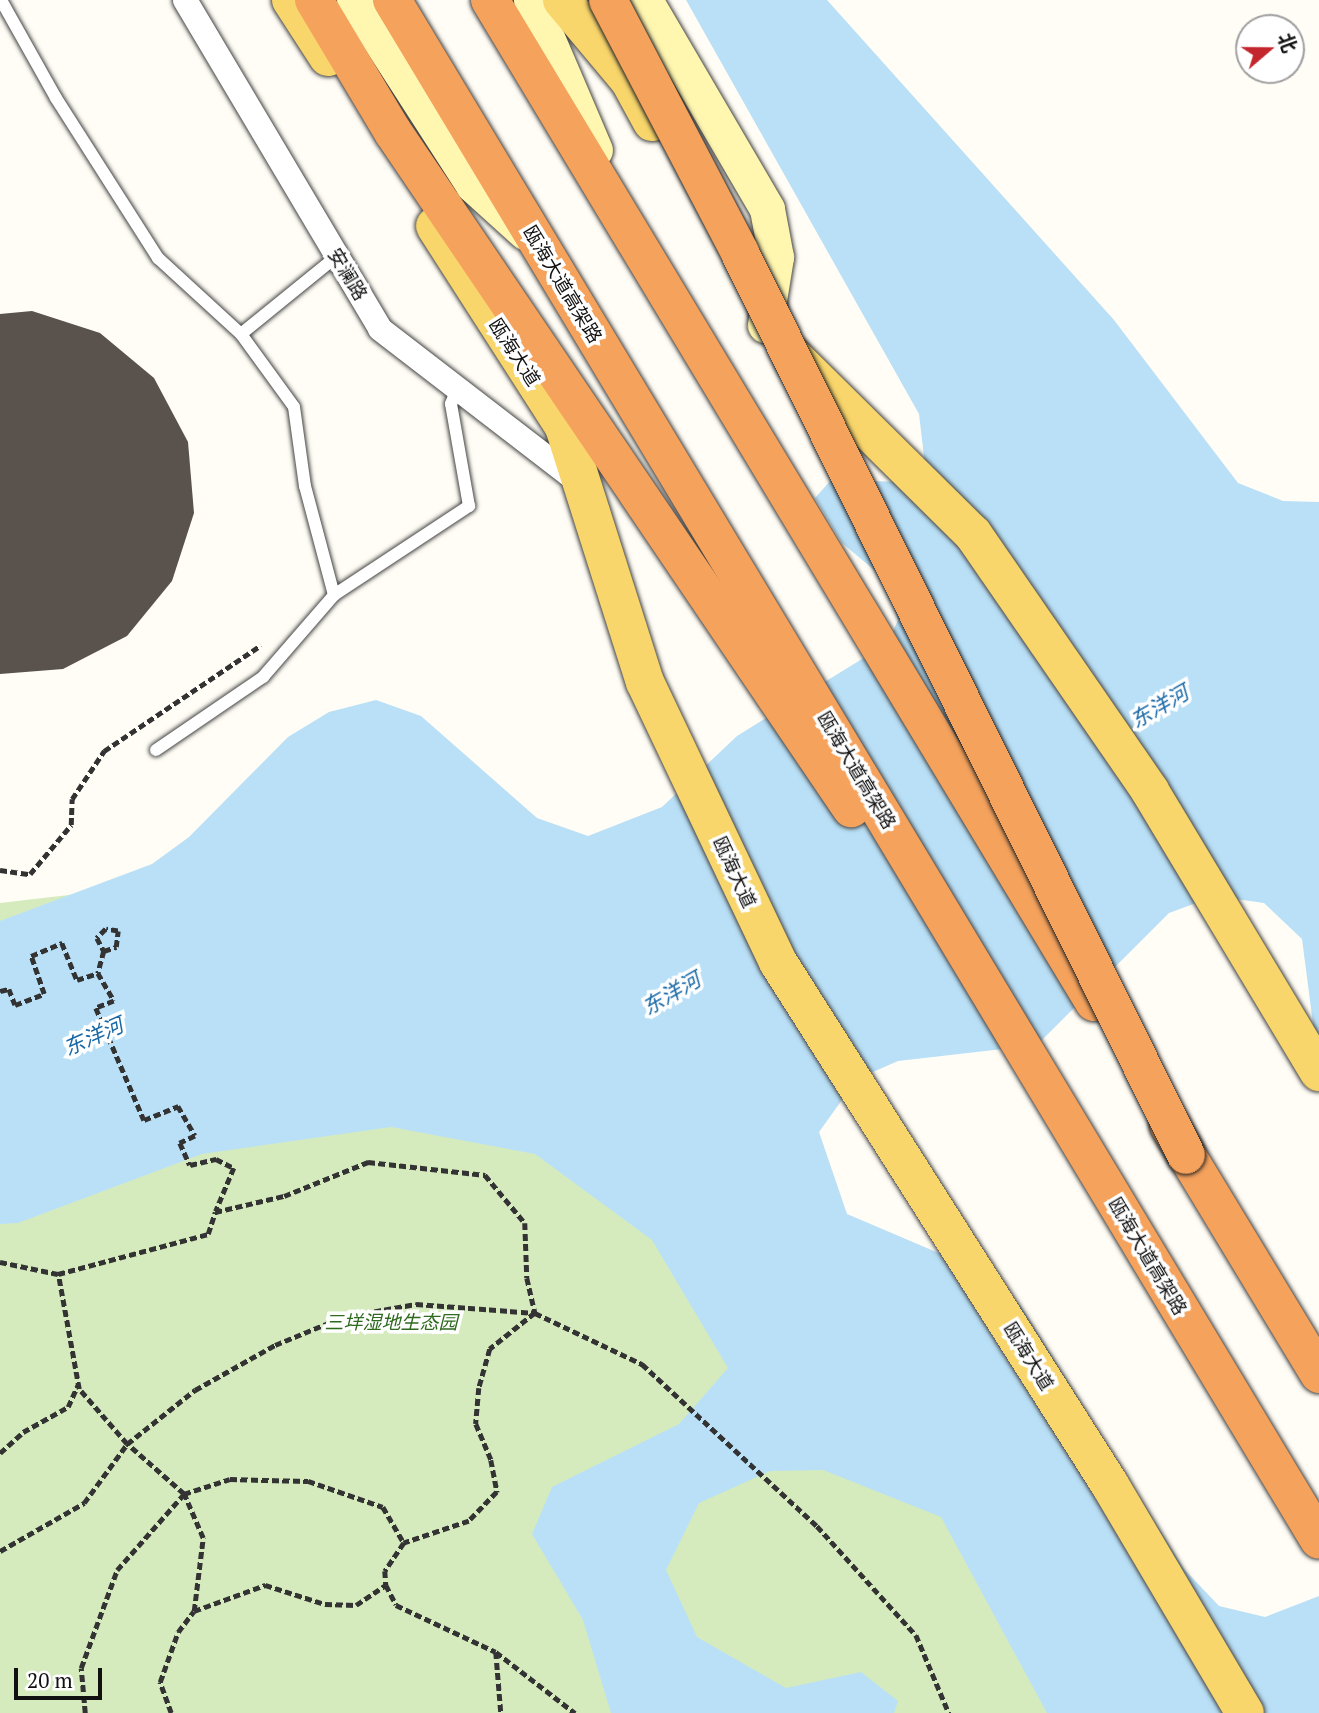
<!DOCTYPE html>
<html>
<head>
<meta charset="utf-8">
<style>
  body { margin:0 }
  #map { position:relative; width:1319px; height:1713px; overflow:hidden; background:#fffdf5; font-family:"PT Serif","Noto Sans SC",serif }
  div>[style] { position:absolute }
  .green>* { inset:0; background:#d5ebbd }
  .water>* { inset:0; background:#b9e0f7 }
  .building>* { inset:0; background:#5a524d }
  .path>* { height:4.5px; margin-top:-2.25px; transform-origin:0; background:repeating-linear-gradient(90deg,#333 0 7px,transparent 0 10.5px) }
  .roads { filter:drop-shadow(0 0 2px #444) drop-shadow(0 0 2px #444) }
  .lane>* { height:12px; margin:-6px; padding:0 6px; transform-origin:6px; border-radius:6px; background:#fff }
  .street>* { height:24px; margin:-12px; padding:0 12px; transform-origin:12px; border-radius:12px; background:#fff }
  .secondary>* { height:35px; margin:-17.5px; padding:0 17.5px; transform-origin:17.5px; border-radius:17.5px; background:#fff6b0 }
  .primary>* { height:38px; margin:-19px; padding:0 19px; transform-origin:19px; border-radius:19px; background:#f9d66b }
  .highway>* { height:38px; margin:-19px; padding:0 19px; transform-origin:19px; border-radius:19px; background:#f5a25d }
  .bridges { filter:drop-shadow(0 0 2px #222) drop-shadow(0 0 2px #222) }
  .highway-bridge>* { height:38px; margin:-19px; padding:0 19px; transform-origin:19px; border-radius:19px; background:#f5a25d }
  span { translate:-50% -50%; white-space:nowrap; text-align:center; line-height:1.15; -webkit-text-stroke:7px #fff; paint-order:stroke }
  .street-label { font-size:19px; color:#111 }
  .park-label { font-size:19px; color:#2f6b1f; font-style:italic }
  .water-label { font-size:21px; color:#1768a6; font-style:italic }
  .north { position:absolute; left:1235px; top:14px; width:70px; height:70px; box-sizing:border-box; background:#fff; border:2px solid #a0a0a0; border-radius:50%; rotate:70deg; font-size:19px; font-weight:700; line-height:28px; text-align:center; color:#111 }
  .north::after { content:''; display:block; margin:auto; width:24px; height:32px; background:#c4262e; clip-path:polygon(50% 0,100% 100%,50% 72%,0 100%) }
  .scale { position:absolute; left:14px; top:1668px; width:88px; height:32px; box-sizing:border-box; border:4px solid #111; border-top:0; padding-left:9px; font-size:21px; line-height:24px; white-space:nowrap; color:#111; -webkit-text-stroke:5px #fff; paint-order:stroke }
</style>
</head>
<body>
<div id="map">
  <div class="green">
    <i style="clip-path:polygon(550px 839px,1097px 1713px,0 1713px,0 903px)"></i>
  </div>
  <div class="water">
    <i style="clip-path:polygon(686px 0,827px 0,1114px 320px,1238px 483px,1283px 501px,1319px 502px,1319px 1070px,1302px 939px,1264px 903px,1215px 896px,1169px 913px,1037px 1045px,898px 1061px,857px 1079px,819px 1132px,847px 1214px,988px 1274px,1021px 1306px,1184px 1569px,1219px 1606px,1265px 1617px,1319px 1596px,1319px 1713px,1047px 1713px,941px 1517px,823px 1470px,770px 1471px,699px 1503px,666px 1570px,697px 1637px,786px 1688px,861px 1672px,898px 1701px,894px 1713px,611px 1713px,583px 1620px,532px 1534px,552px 1487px,679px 1424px,728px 1368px,652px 1240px,535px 1154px,391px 1127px,202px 1154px,18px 1223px,0 1224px,0 921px,152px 864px,189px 837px,288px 737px,329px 712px,376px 700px,421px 716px,537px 818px,588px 836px,662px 807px,737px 736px,888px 643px,898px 620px,891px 597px,879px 574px,842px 543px,815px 498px,831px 480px,907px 482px,925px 465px,919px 414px)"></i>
  </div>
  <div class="building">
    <i style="clip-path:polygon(32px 311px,100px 333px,154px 378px,188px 442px,194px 513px,172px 581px,127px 636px,63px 669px,0 674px,0 314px)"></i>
  </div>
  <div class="path">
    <i style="left:0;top:870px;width:30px;rotate:8deg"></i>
    <i style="left:30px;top:874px;width:64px;rotate:-50.1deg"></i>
    <i style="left:71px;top:825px;width:26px;rotate:-88deg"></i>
    <i style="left:72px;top:799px;width:58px;rotate:-56.3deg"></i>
    <i style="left:104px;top:751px;width:189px;rotate:-34deg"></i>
    <i style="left:104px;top:951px;width:13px;rotate:-18deg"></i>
    <i style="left:116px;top:947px;width:16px;rotate:-83deg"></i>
    <i style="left:118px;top:931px;width:12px;rotate:-171deg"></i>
    <i style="left:106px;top:929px;width:13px;rotate:135deg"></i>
    <i style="left:97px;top:938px;width:15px;rotate:62deg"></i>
    <i style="left:104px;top:951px;width:23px;rotate:105deg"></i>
    <i style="left:98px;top:973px;width:32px;rotate:60deg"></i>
    <i style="left:114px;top:1001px;width:19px;rotate:159deg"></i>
    <i style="left:96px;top:1008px;width:122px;rotate:66.8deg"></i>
    <i style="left:144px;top:1120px;width:37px;rotate:-22deg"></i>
    <i style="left:178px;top:1106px;width:34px;rotate:60deg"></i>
    <i style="left:195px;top:1136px;width:17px;rotate:155deg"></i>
    <i style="left:180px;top:1143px;width:24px;rotate:66deg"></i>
    <i style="left:190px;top:1165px;width:27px;rotate:-13deg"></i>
    <i style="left:216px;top:1159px;width:20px;rotate:27deg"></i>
    <i style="left:234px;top:1168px;width:47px;rotate:112.7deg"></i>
    <i style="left:0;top:991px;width:9px;rotate:-13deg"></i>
    <i style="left:9px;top:989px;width:17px;rotate:69deg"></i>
    <i style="left:15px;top:1005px;width:31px;rotate:-21deg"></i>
    <i style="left:44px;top:994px;width:40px;rotate:-108.9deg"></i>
    <i style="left:31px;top:956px;width:34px;rotate:-23deg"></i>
    <i style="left:62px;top:943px;width:40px;rotate:68deg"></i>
    <i style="left:77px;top:980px;width:22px;rotate:-18deg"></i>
    <i style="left:0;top:1262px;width:59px;rotate:11.7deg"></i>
    <i style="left:0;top:1453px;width:31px;rotate:-42deg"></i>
    <i style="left:23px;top:1432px;width:51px;rotate:-29.1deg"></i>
    <i style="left:68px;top:1407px;width:24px;rotate:-66deg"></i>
    <i style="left:0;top:1551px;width:97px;rotate:-29.7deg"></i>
    <i style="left:84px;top:1503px;width:73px;rotate:-53.9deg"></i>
    <i style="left:127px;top:1444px;width:87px;rotate:-38.5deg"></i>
    <i style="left:195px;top:1390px;width:92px;rotate:-29.4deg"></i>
    <i style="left:275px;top:1345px;width:74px;rotate:-22.4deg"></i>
    <i style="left:343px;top:1317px;width:74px;rotate:-10.1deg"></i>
    <i style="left:416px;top:1304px;width:119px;rotate:4.3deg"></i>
    <i style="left:535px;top:1313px;width:119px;rotate:25.5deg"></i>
    <i style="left:642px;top:1364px;width:238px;rotate:42.8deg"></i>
    <i style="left:817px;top:1526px;width:147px;rotate:47.8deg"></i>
    <i style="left:916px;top:1635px;width:85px;rotate:67.1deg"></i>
    <i style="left:194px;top:1611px;width:76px;rotate:-20.1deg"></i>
    <i style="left:265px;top:1585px;width:63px;rotate:17.6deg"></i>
    <i style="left:325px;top:1604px;width:31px;rotate:2deg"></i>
    <i style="left:356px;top:1605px;width:36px;rotate:-34deg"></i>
    <i style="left:496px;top:1652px;width:61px;rotate:85.3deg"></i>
    <i style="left:85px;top:1713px;width:45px;rotate:-95.1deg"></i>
    <i style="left:81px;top:1668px;width:104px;rotate:-69.8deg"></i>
    <i style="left:117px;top:1570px;width:101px;rotate:-48.6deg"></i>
    <i style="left:184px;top:1494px;width:48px;rotate:-18.1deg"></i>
    <i style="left:230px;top:1479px;width:78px;rotate:1.5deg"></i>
    <i style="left:308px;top:1481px;width:79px;rotate:19.1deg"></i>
    <i style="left:383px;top:1507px;width:42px;rotate:59.7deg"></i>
    <i style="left:171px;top:1713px;width:33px;rotate:-110deg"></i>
    <i style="left:160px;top:1682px;width:53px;rotate:-70.2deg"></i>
    <i style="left:178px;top:1632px;width:26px;rotate:-53deg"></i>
    <i style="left:194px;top:1611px;width:74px;rotate:-83deg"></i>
    <i style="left:203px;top:1538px;width:48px;rotate:-113.4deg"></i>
    <i style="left:184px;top:1494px;width:76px;rotate:-138.7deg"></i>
    <i style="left:127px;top:1444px;width:73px;rotate:-131.1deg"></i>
    <i style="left:79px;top:1389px;width:117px;rotate:-100.3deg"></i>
    <i style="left:58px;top:1274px;width:155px;rotate:-14.9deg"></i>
    <i style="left:208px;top:1234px;width:23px;rotate:-72deg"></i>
    <i style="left:215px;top:1212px;width:71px;rotate:-13.1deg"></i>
    <i style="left:284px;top:1196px;width:91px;rotate:-22deg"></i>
    <i style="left:368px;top:1162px;width:118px;rotate:6.3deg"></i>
    <i style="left:485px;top:1175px;width:62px;rotate:50.2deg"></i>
    <i style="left:525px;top:1223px;width:55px;rotate:87.9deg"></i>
    <i style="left:527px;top:1278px;width:36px;rotate:77deg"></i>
    <i style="left:535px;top:1313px;width:58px;rotate:141.3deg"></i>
    <i style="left:490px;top:1349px;width:41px;rotate:105.8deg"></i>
    <i style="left:479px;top:1388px;width:36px;rotate:95deg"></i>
    <i style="left:476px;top:1424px;width:39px;rotate:67deg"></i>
    <i style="left:491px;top:1460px;width:33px;rotate:79deg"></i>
    <i style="left:497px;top:1492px;width:40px;rotate:134deg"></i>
    <i style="left:469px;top:1521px;width:69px;rotate:161.3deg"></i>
    <i style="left:404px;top:1543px;width:34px;rotate:124deg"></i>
    <i style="left:385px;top:1571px;width:14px;rotate:86deg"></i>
    <i style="left:386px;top:1585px;width:22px;rotate:63deg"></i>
    <i style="left:396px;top:1605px;width:110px;rotate:25.2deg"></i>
    <i style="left:496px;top:1652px;width:100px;rotate:37.7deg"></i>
  </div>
  <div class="roads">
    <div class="lane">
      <i style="left:1px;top:0;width:112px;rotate:60.7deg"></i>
      <i style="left:56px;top:98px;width:190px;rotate:57.5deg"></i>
      <i style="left:158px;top:258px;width:113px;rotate:42.5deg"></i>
      <i style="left:241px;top:334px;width:90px;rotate:54deg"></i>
      <i style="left:294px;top:407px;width:80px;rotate:82.1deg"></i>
      <i style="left:305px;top:486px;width:113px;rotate:75.1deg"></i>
      <i style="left:241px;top:334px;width:124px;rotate:-39.1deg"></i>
      <i style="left:156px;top:750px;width:130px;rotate:-34.3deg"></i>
      <i style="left:263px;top:677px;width:108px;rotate:-49.1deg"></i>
      <i style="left:334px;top:595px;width:162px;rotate:-33.4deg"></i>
      <i style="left:469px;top:506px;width:104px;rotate:-100deg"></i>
      <i style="left:451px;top:404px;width:17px;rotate:-69deg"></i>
    </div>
    <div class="street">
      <i style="left:185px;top:0;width:382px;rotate:59.3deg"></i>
      <i style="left:380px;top:329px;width:254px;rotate:37.6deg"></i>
    </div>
    <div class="secondary">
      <i style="left:354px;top:0;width:220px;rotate:57.2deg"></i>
      <i style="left:473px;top:185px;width:70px;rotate:42.1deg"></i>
      <i style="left:531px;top:0;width:163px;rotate:66.9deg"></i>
      <i style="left:645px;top:0;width:242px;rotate:59.7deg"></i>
      <i style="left:767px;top:209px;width:49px;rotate:79.4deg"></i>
      <i style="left:776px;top:257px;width:69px;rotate:99.2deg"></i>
    </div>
    <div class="primary">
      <i style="left:291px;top:0;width:68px;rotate:57deg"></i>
      <i style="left:562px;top:0;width:104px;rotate:50.1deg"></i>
      <i style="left:629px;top:80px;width:48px;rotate:61.3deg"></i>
      <i style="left:435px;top:226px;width:239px;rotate:57.3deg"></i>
      <i style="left:564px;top:427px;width:268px;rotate:72.4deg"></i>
      <i style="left:645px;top:682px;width:310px;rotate:64.6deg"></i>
      <i style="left:778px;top:962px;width:619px;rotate:57.59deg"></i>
      <i style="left:1110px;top:1485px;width:265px;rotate:59.4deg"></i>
      <i style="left:795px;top:358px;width:250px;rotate:44.7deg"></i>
      <i style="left:973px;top:534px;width:312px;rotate:55.4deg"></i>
      <i style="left:1150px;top:791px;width:328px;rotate:59deg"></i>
    </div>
    <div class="highway">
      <i style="left:314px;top:0;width:154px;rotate:59.1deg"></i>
      <i style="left:393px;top:132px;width:817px;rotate:55.88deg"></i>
      <i style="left:392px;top:0;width:1797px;rotate:58.95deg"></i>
      <i style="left:490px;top:0;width:1170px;rotate:58.92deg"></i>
      <i style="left:1169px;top:1126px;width:290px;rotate:58.8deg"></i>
    </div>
  </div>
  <div class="bridges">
    <div class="highway-bridge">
      <i style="left:608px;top:0;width:285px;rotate:62.4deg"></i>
      <i style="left:740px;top:253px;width:1006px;rotate:63.69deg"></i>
    </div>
  </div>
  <div class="street-label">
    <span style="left:348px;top:274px;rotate:59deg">安澜路</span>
    <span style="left:563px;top:284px;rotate:59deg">瓯海大道高架路</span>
    <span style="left:515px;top:352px;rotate:57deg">瓯海大道</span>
    <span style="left:857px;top:770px;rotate:59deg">瓯海大道高架路</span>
    <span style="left:735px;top:872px;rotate:65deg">瓯海大道</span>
    <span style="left:1148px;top:1256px;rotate:59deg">瓯海大道高架路</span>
    <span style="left:1029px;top:1356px;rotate:58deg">瓯海大道</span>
  </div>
  <div class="park-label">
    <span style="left:391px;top:1322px">三垟湿地生态园</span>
  </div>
  <div class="water-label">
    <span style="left:1159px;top:706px;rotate:-30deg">东洋河</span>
    <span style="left:671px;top:993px;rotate:-30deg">东洋河</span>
    <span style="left:93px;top:1036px;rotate:-24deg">东洋河</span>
  </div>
  <div class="north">北</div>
  <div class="scale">20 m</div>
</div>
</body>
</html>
